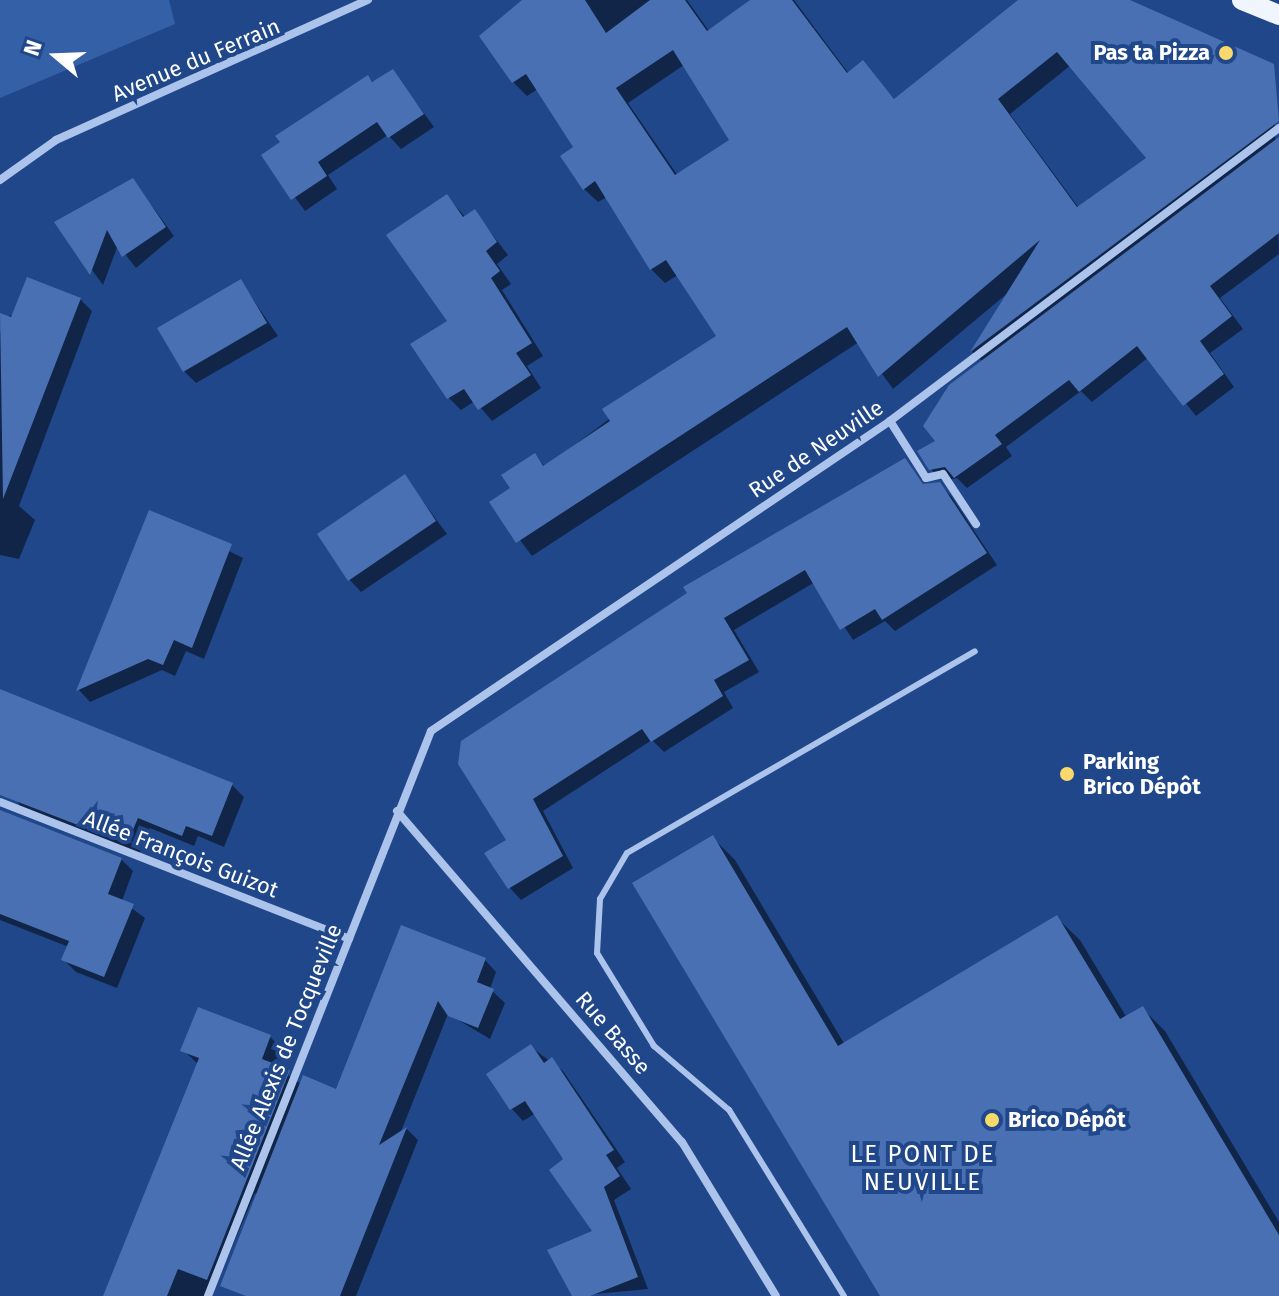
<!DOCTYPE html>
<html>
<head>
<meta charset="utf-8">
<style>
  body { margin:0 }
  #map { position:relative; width:1279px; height:1296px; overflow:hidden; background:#20478a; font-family:"Fira Sans",sans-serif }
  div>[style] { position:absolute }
  .green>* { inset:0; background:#3460a7 }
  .shadow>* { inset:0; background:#0007 }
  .building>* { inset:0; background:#4970b2 }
  .service>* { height:6px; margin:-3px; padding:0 3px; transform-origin:3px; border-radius:3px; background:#acc4eb }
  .minor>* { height:8px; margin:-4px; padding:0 4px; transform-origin:4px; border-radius:4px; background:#acc4eb }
  .primary>* { height:20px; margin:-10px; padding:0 10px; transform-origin:10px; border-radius:10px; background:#f1f5fe }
  .dots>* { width:22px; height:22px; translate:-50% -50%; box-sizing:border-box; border:4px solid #20478a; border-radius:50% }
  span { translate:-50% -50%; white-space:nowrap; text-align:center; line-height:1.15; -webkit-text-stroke:8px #20478a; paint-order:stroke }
  .poi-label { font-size:22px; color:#fff; font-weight:700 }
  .right { translate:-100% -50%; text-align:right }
  .left { translate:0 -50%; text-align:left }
  .street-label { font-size:22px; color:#fff }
  .neighbourhood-label { font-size:24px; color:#fff; letter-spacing:2px }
  .north { position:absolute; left:16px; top:16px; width:80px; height:80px; -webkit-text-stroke:6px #20478a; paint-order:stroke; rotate:289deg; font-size:22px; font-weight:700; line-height:32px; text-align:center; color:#fff }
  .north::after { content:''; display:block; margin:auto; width:28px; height:36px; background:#fff; clip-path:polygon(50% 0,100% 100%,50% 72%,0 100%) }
</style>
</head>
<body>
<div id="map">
  <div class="green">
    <i style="clip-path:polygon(0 0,169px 0,175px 24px,0 98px)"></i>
  </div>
  <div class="shadow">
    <i style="clip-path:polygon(evenodd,526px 0,687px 0,709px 31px,753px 0,794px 0,849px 74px,863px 63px,895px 100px,1022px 0,1127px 0,1273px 66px,1279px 254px,1220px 298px,1243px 329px,1210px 353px,1234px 387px,1196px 416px,1149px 357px,1092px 402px,1081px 391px,1006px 447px,1012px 456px,967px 488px,957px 478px,943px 481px,931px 469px,938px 442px,983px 362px,972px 352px,1009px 292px,893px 389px,859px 342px,532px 556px,492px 503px,513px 489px,535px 456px,545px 467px,719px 337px,678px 275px,665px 283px,651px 269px,607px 197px,598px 202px,584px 189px,576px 147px,538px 89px,527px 96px,513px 82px,526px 0,684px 65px,732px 141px,678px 176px,628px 103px,684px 65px,526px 0,1071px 65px,1149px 158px,1079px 208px,1010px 114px,1071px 65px)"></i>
    <i style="clip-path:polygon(393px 71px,434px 127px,401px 149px,388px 135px,328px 175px,337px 189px,305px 211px,264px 155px,368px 77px,374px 83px)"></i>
    <i style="clip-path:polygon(133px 180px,174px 236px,136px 268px,118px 245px,103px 285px,57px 223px)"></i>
    <i style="clip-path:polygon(447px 196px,466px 218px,475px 212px,508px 255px,497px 264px,511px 284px,502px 290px,543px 356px,527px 366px,541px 388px,492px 421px,475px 401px,461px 410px,449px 398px)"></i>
    <i style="clip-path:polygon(241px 282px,278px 336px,196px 383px,184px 371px)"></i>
    <i style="clip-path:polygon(80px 299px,92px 311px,19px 506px,35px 520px,19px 559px,0 555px,0 333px,5px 317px)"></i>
    <i style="clip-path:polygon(905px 461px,925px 486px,939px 484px,951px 496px,997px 565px,895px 631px,885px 621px,853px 640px,815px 582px,734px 630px,759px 672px,724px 692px,733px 708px,664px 752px,652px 740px,543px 811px,573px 868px,521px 900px,510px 888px,509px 840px,460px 763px)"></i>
    <i style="clip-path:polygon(405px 477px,447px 534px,361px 592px,349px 579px)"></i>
    <i style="clip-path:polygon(150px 512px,243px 558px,204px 659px,186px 651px,175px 676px,162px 670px,90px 702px,79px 690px)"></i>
    <i style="clip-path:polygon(0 691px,232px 785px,244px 797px,224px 847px,198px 836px,194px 846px,150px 828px,139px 855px,21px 808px,0 767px)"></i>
    <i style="clip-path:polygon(0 817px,121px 859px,133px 871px,122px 901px,145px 918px,117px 988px,76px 972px,64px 960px,69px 947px,0 920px)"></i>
    <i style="clip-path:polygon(713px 838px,735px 860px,845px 1045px,1057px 918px,1080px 940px,1127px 1018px,1142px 1008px,1165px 1031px,1279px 1222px,1279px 1296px,882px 1296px)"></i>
    <i style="clip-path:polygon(402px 927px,485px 960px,496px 972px,490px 989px,505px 1003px,490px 1039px,448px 1014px,400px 1134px,407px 1129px,418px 1140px,356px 1296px,263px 1296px,269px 1207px,255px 1193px,211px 1296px,106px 1296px,198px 1064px,183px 1050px,270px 1037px,283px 1049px,276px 1067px,301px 1084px,337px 1091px)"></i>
    <i style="clip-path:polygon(531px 1047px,563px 1071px,625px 1162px,617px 1168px,631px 1189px,614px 1200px,648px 1289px,574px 1296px,595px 1232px,566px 1160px,536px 1113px,523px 1121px,512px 1109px)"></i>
  </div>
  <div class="building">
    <i style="clip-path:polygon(evenodd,522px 0,585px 0,606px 33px,650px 0,685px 0,707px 31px,750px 0,792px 0,847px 73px,863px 60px,894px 99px,1018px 0,1130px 0,1274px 64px,1279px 121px,970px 352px,1040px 240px,878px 377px,847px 327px,516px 543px,489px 502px,510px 488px,501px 475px,535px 453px,543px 466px,610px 421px,602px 409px,716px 336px,666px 260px,650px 270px,595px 181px,583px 190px,560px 156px,573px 147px,526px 74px,512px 83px,479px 36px,522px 0,673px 50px,729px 140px,675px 175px,616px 88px,673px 50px,522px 0,1057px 52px,1146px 158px,1077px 207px,998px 99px,1057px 52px)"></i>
    <i style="clip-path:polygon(393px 69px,424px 114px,388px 138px,377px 122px,318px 162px,327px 176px,291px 200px,261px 155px,280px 142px,275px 136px,368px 75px,372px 82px)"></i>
    <i style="clip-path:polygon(1279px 137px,1279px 233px,1210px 286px,1232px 316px,1200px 341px,1224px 374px,1183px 406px,1137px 346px,1079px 392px,1069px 380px,995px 435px,1002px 444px,954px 478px,945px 467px,929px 470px,917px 451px,935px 441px,923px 426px,949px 385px)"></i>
    <i style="clip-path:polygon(133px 178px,166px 227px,122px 257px,107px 230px,90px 275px,54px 222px)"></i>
    <i style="clip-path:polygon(447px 194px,463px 217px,475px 209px,497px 242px,486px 251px,500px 271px,491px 278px,532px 343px,516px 353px,531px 375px,478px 410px,464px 389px,447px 399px,410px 344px,447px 321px,386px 235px)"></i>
    <i style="clip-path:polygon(27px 277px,81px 298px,3px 499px,0 313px,11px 317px)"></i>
    <i style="clip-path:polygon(241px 279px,267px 323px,183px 372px,157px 328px)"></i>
    <i style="clip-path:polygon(905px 458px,923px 484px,940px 482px,987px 553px,882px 620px,875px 609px,840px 630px,805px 570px,724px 618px,749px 660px,714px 680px,723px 696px,651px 742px,642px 729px,533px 799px,563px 856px,508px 889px,484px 853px,506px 840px,458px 764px,461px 741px,687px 593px,683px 587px)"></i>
    <i style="clip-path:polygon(405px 474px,436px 521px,348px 581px,317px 534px)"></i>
    <i style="clip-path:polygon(149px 510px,232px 544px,192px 648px,174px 640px,163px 665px,148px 659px,76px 691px)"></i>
    <i style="clip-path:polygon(0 689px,233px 783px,212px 836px,186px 826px,182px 836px,138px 818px,127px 844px,0 795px)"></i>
    <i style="clip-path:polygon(0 810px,122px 858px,108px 894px,134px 904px,104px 977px,61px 960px,69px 941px,0 914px)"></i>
    <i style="clip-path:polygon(713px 835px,838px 1046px,1057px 915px,1120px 1019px,1143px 1006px,1279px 1235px,1279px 1296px,880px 1296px,632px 883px)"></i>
    <i style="clip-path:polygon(401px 925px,486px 958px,477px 982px,494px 989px,478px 1028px,448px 1016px,438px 1001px,379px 1145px,407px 1127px,340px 1296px,246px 1296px,220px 1286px,303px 1075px,336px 1089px)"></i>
    <i style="clip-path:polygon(198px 1007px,271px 1035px,262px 1059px,290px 1070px,207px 1280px,178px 1269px,167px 1296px,103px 1296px,199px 1058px,180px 1051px)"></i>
    <i style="clip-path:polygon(531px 1044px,544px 1063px,552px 1057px,614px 1150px,606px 1155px,620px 1176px,604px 1187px,638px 1277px,590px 1296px,572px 1296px,547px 1250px,592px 1231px,549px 1170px,563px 1159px,525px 1101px,510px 1110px,486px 1074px)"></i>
  </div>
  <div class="service">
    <i style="left:844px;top:1296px;width:219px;rotate:-121.7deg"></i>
    <i style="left:729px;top:1110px;width:99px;rotate:-139.5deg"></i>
    <i style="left:654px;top:1046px;width:109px;rotate:-121.5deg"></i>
    <i style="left:597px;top:953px;width:54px;rotate:-86.8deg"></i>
    <i style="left:600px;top:899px;width:53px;rotate:-59.6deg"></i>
    <i style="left:627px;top:853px;width:402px;rotate:-30.1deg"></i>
  </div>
  <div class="minor">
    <i style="left:0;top:180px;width:69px;rotate:-35.5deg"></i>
    <i style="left:56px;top:140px;width:342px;rotate:-24.2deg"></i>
    <i style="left:890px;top:421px;width:67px;rotate:57.7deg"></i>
    <i style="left:926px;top:478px;width:17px;rotate:-13deg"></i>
    <i style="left:943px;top:474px;width:60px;rotate:56.6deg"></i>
    <i style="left:0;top:802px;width:375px;rotate:21.4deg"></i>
    <i style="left:397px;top:811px;width:437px;rotate:49.3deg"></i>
    <i style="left:682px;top:1142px;width:180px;rotate:58.6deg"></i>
    <i style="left:208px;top:1296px;width:607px;rotate:-68.46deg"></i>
    <i style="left:431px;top:731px;width:554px;rotate:-34.03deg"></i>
    <i style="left:890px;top:421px;width:487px;rotate:-37deg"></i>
  </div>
  <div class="primary">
    <i style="left:1242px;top:0;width:40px;rotate:22deg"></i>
  </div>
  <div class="dots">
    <i style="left:1226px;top:53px;background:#f9d96c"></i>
    <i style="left:1067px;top:774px;background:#f9d96c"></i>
    <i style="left:992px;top:1120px;background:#f9d96c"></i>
  </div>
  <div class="poi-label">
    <span class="right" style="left:1210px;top:53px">Pas ta Pizza</span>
    <span class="left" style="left:1083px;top:774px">Parking<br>Brico Dépôt</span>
    <span class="left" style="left:1008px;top:1120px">Brico Dépôt</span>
  </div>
  <div class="street-label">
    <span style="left:196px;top:60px;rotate:-23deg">Avenue du Ferrain</span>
    <span style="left:816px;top:449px;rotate:-34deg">Rue de Neuville</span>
    <span style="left:181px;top:854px;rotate:21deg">Allée François Guizot</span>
    <span style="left:613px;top:1033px;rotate:49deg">Rue Basse</span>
    <span style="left:286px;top:1047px;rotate:-68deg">Allée Alexis de Tocqueville</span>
  </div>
  <div class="neighbourhood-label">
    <span style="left:923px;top:1169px">LE PONT DE<br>NEUVILLE</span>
  </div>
  <div class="north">N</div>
</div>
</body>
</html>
